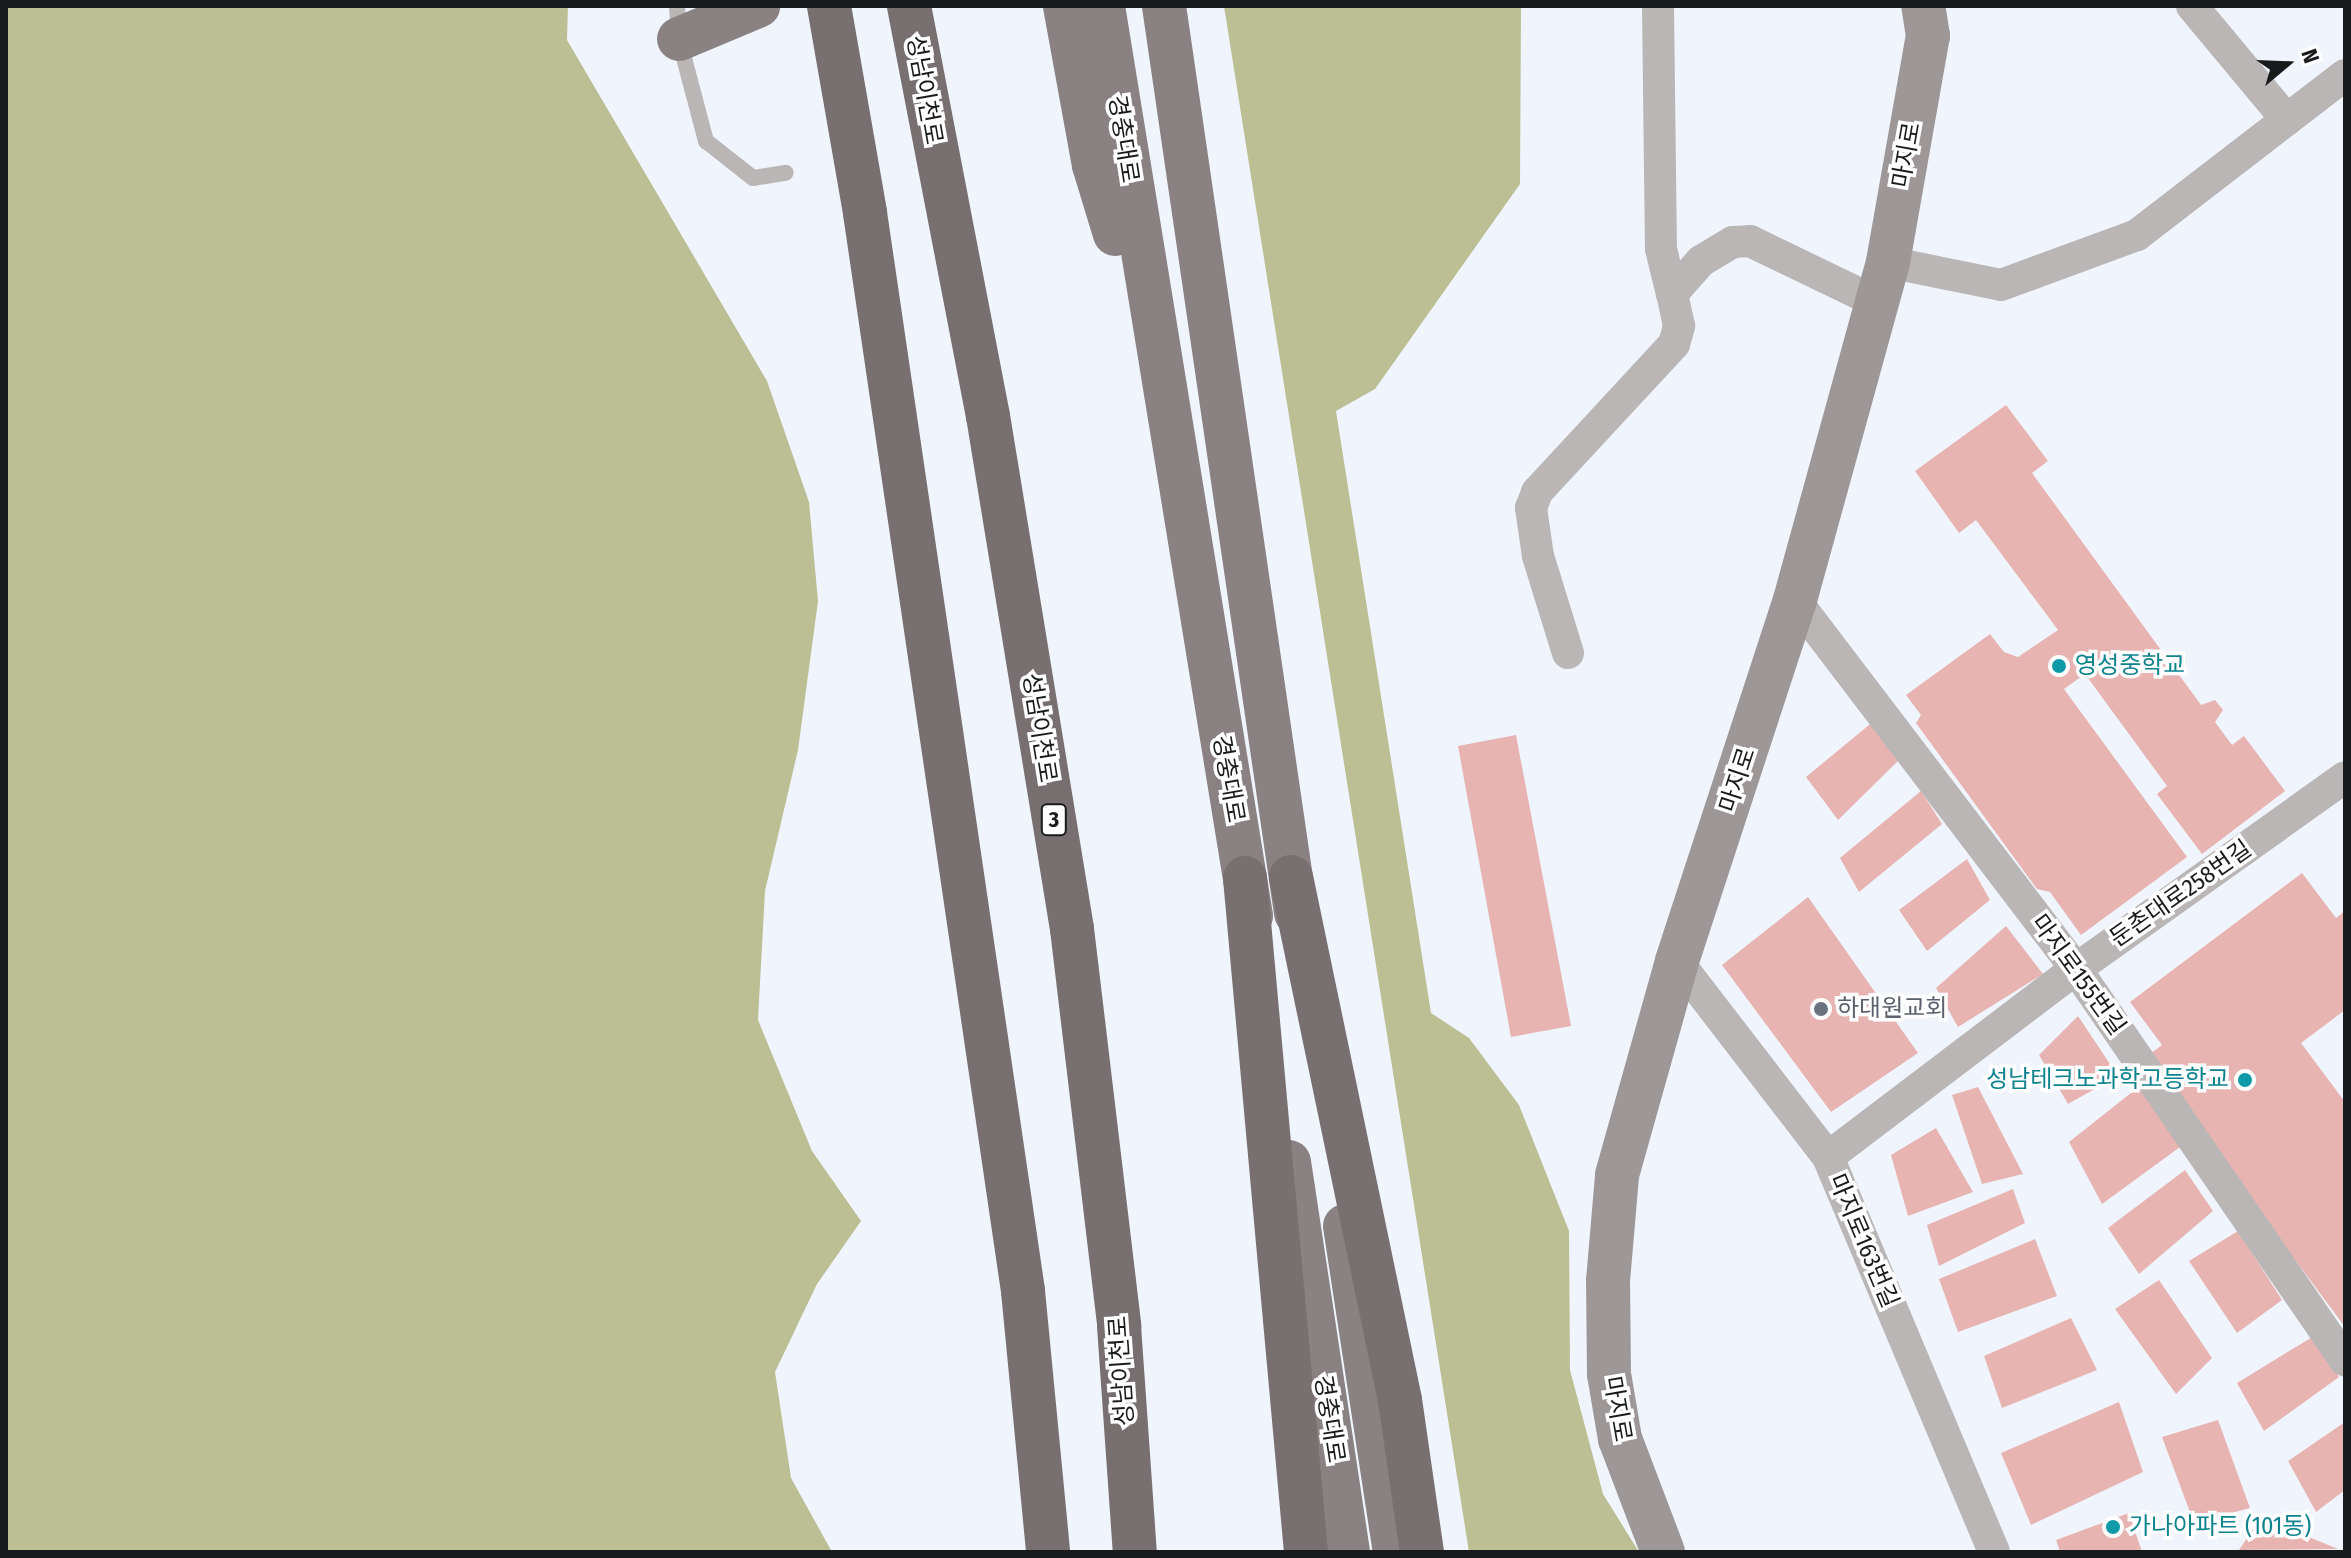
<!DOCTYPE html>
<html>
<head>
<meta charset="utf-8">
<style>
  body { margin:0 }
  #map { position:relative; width:2351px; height:1558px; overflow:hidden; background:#f0f5fd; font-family:"Fira Sans Condensed","Noto Sans KR",sans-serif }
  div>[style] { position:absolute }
  .forest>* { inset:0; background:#bbbf93 }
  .building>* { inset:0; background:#e7b4b2 }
  .lane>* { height:16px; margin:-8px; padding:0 8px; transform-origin:8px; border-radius:8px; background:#bbb6b6 }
  .street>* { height:32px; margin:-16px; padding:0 16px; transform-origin:16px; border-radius:16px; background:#bbb6b6 }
  .secondary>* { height:44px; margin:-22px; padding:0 22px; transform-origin:22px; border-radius:22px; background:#9e9798 }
  .primary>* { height:44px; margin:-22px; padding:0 22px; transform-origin:22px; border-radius:22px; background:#8a8182 }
  .highway>* { height:44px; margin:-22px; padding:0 22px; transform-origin:22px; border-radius:22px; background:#786f70 }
  .dots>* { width:22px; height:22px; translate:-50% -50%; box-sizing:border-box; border:4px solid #fff; border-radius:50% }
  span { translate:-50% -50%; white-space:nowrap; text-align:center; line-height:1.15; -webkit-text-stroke:7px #fff; paint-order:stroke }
  .shield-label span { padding:2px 6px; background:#fff; border:2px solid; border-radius:6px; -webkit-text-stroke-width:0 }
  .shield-label { font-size:22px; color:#181a1c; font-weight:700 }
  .street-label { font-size:24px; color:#181a1c }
  .culture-label { font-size:24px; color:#0d838f }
  .left { translate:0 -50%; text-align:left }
  .right { translate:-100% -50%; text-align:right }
  .worship-label { font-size:24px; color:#5b616d }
  .frame { position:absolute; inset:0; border:8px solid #181a1c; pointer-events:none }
  .north { position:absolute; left:2247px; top:24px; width:80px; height:80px; -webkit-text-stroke:6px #fff; paint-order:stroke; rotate:71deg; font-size:22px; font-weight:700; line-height:32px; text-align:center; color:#181a1c }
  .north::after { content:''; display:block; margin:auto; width:28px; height:36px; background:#181a1c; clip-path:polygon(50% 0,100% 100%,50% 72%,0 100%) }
</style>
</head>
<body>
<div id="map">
  <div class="forest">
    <i style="clip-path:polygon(6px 6px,568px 6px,567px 40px,767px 381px,809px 502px,818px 601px,798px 750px,765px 891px,758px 1020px,812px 1151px,861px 1221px,817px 1284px,775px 1372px,791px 1478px,832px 1552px,6px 1552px)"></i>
    <i style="clip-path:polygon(1224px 6px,1521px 6px,1520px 184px,1375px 389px,1336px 411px,1431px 1013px,1469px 1038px,1519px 1105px,1569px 1231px,1570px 1370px,1603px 1494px,1639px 1552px,1469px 1552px)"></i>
  </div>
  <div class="building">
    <i style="clip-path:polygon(2006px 405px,2048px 461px,2032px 473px,2201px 705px,2215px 700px,2223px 710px,2215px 722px,2232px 745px,2244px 736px,2285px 791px,2202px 854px,2157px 794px,2167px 786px,2085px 674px,2064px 689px,2187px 857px,2081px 935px,2050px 892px,2037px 889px,1916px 723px,1921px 715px,1906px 695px,1990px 634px,2004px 652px,2018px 657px,2058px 630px,1976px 520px,1959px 533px,1915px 471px)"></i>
    <i style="clip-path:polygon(1875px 720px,1900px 759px,1838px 820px,1806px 777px)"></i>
    <i style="clip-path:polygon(1516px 735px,1571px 1026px,1511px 1037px,1458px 746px)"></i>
    <i style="clip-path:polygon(1921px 791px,1942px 824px,1859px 892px,1840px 858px)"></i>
    <i style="clip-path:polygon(1967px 859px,1990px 900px,1927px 951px,1899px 910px)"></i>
    <i style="clip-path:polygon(2302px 873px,2336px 918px,2345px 911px,2345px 1010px,2301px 1043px,2345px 1102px,2345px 1327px,2145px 1058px,2162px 1045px,2130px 1002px)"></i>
    <i style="clip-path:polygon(1808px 897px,1918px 1053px,1831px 1112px,1722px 965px)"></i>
    <i style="clip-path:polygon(2006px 926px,2043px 974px,1958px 1027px,1936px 988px)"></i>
    <i style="clip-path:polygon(2078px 1016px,2118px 1076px,2068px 1104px,2039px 1055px)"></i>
    <i style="clip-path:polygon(2141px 1085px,2180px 1147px,2102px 1204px,2069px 1142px)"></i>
    <i style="clip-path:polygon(1978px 1087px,2023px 1174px,1982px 1184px,1952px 1095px)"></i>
    <i style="clip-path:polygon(1936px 1128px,1973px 1192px,1908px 1216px,1891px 1155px)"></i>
    <i style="clip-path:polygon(2185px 1170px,2213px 1211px,2139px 1274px,2108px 1228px)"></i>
    <i style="clip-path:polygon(2013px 1189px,2025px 1223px,1939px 1266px,1927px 1225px)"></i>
    <i style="clip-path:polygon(2238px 1231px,2282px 1300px,2237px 1333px,2189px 1261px)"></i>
    <i style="clip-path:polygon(2035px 1239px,2057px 1296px,1958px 1332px,1939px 1279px)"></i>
    <i style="clip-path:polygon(2159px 1280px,2212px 1358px,2176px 1394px,2115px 1309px)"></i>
    <i style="clip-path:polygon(2071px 1318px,2097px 1370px,2002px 1408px,1984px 1356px)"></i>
    <i style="clip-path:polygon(2314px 1336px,2339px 1377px,2264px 1431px,2237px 1383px)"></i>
    <i style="clip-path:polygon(2119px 1402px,2143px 1472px,2031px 1525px,2001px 1453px)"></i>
    <i style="clip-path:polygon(2218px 1420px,2250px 1508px,2194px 1523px,2162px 1437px)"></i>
    <i style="clip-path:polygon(2345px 1422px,2345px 1490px,2316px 1512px,2288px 1461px)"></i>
    <i style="clip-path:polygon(2129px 1513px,2142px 1552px,2060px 1552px,2056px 1540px)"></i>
    <i style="clip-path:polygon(2261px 1517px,2338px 1549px,2239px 1550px)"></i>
  </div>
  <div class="lane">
    <i style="left:677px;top:6px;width:33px;rotate:87deg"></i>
    <i style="left:679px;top:39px;width:106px;rotate:75.2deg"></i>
    <i style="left:706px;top:141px;width:60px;rotate:38.2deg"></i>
    <i style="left:753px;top:178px;width:33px;rotate:-9deg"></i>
  </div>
  <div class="street">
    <i style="left:1658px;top:6px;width:243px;rotate:89.3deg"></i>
    <i style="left:1661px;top:249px;width:46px;rotate:76.3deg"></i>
    <i style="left:2192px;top:6px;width:148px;rotate:50.2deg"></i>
    <i style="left:1888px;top:262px;width:115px;rotate:11.5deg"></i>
    <i style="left:2001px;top:285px;width:145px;rotate:-20.2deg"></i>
    <i style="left:2137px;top:235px;width:262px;rotate:-37.6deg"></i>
    <i style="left:1795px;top:600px;width:464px;rotate:52.7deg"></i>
    <i style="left:2076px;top:969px;width:475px;rotate:55.5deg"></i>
    <i style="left:1568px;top:653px;width:102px;rotate:-107.2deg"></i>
    <i style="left:1538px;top:556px;width:49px;rotate:-98.3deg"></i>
    <i style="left:1531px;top:508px;width:17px;rotate:-69deg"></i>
    <i style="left:1537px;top:492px;width:202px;rotate:-47.2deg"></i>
    <i style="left:1674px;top:344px;width:19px;rotate:-74deg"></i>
    <i style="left:1679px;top:326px;width:33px;rotate:-102deg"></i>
    <i style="left:1672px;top:294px;width:44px;rotate:-48.7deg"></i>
    <i style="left:1701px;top:261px;width:37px;rotate:-31deg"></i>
    <i style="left:1733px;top:242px;width:17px;rotate:-3deg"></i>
    <i style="left:1750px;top:241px;width:140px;rotate:25.8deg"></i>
    <i style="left:1677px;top:961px;width:247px;rotate:52.4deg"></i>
    <i style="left:1828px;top:1157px;width:428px;rotate:67.2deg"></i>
    <i style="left:1828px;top:1157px;width:311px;rotate:-37.2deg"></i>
    <i style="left:2076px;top:969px;width:330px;rotate:-35.5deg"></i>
  </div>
  <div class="secondary">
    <i style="left:1663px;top:1552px;width:121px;rotate:-110.8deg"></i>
    <i style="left:1620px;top:1439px;width:66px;rotate:-99.6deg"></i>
    <i style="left:1609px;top:1374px;width:93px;rotate:-90.6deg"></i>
    <i style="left:1608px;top:1281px;width:106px;rotate:-85.1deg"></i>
    <i style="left:1617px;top:1175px;width:222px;rotate:-74.3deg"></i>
    <i style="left:1677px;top:961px;width:380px;rotate:-71.9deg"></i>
    <i style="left:1795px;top:600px;width:351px;rotate:-74.6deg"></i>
    <i style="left:1888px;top:262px;width:230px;rotate:-80deg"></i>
    <i style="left:1928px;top:36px;width:30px;rotate:-99deg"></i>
  </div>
  <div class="primary">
    <i style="left:1065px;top:6px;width:162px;rotate:79.7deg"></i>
    <i style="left:1094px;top:165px;width:72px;rotate:73.1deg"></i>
    <i style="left:1103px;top:6px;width:922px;rotate:80.76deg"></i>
    <i style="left:1164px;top:6px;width:917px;rotate:81.72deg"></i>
    <i style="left:679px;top:39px;width:86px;rotate:-22.7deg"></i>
    <i style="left:1289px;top:1162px;width:394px;rotate:81.4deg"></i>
    <i style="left:1345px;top:1226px;width:330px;rotate:81.3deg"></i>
  </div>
  <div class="highway">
    <i style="left:829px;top:6px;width:210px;rotate:80.1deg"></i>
    <i style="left:865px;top:213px;width:1090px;rotate:81.66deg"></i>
    <i style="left:1023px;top:1291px;width:262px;rotate:84.5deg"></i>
    <i style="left:909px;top:6px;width:418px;rotate:79.1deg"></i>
    <i style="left:988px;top:416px;width:520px;rotate:80.7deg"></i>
    <i style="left:1072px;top:929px;width:400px;rotate:83.2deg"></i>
    <i style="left:1119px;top:1326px;width:227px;rotate:86deg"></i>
    <i style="left:1291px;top:877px;width:534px;rotate:78.23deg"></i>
    <i style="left:1400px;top:1400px;width:154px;rotate:81.8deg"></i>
    <i style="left:1245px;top:878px;width:677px;rotate:84.83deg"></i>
  </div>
  <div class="dots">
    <i style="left:2059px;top:666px;background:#0f9aa8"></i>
    <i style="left:1821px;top:1009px;background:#6b7280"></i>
    <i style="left:2245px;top:1080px;background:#0f9aa8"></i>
    <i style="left:2113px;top:1527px;background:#0f9aa8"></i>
  </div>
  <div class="shield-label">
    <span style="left:1054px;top:820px">3</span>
  </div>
  <div class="street-label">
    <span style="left:924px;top:90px;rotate:80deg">성남이천로</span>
    <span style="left:1123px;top:139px;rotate:81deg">경충대로</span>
    <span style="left:1907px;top:155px;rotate:-80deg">마지로</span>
    <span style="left:1039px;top:728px;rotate:81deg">성남이천로</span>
    <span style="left:1228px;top:779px;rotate:80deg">경충대로</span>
    <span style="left:1738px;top:780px;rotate:-72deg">마지로</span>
    <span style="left:2181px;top:894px;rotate:-35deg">둔촌대로258번길</span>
    <span style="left:2078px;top:975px;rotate:54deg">마지로155번길</span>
    <span style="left:1863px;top:1241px;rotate:67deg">마지로163번길</span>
    <span style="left:1122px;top:1371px;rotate:-94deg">성남이천로</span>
    <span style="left:1617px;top:1409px;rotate:80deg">마지로</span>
    <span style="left:1329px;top:1419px;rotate:81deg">경충대로</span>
  </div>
  <div class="culture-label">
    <span class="left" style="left:2075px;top:666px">영성중학교</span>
    <span class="right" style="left:2229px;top:1080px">성남테크노과학고등학교</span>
    <span class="left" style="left:2129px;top:1527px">가나아파트 (101동)</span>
  </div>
  <div class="worship-label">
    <span class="left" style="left:1837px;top:1009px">하대원교회</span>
  </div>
  <div class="frame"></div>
  <div class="north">N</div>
</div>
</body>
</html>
